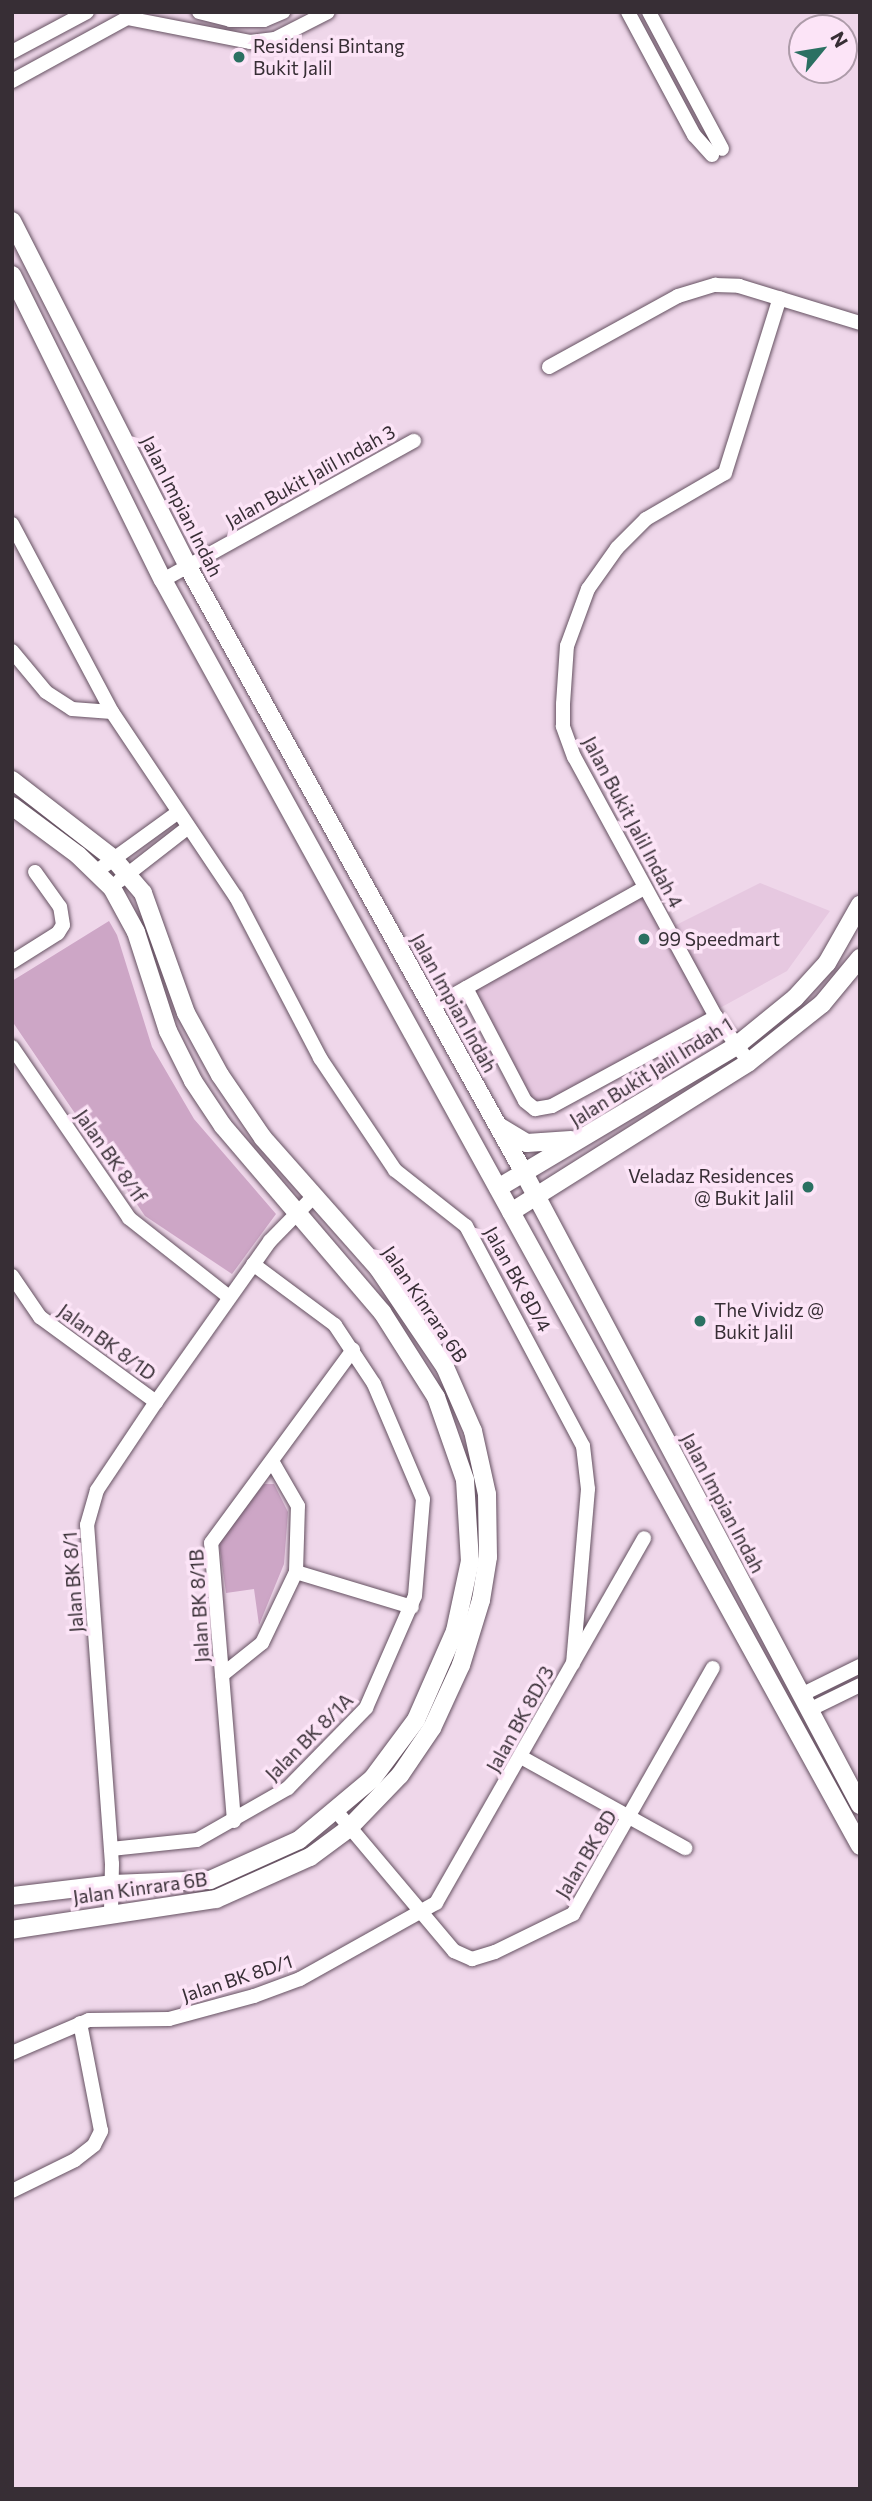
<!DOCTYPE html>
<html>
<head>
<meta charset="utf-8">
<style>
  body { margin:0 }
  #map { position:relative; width:872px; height:2501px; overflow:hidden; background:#efd7ea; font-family:Commissioner,sans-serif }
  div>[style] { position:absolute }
  .built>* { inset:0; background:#e6c8e0 }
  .green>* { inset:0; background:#cda6c6 }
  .roads { filter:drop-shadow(0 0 2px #655161) drop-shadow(0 0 2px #655161) }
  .minor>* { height:14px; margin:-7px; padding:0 7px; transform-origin:7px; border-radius:7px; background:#fff }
  .tertiary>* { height:18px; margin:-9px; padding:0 9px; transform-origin:9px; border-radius:9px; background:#fff }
  .dots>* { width:19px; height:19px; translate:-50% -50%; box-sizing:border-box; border:4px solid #fce4f7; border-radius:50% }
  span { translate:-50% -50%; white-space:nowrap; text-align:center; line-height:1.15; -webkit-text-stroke:7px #fce4f7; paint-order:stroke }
  .poi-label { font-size:19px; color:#372e35 }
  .left { translate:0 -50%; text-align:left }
  .right { translate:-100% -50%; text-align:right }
  .street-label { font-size:19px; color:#372e35 }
  .frame { position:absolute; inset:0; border:14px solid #372e35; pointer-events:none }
  .north { position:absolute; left:788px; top:14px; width:70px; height:70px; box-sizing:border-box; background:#fce4f7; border:2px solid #ad9ba9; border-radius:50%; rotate:60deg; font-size:19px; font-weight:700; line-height:28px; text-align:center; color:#372e35 }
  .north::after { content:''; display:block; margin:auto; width:24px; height:32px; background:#2b7062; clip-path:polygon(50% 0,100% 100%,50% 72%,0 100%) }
</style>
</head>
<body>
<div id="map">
  <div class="built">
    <i style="clip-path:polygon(760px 883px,830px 911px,787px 971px,553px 1100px,538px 1103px,529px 1096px,472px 990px,642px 895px,664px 931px)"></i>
  </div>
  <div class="green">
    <i style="clip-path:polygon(109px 921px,117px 935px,152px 1047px,194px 1119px,276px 1214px,232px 1274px,145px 1216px,12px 1021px,12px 981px)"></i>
    <i style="clip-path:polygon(264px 1484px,274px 1484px,288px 1512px,284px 1564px,259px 1625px,254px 1589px,226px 1593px,219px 1543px)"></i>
  </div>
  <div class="roads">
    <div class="minor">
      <i style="left:199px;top:12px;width:32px;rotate:14deg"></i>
      <i style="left:230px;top:20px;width:34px"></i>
      <i style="left:264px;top:20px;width:21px;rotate:-23deg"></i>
      <i style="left:628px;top:12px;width:140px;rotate:61.8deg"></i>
      <i style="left:694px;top:135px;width:27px;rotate:48deg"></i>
      <i style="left:649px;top:12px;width:155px;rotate:61.9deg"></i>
      <i style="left:12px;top:52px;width:85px;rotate:-28.1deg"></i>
      <i style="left:12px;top:81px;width:131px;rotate:-28.7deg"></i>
      <i style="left:127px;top:18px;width:125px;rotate:11deg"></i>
      <i style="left:250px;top:42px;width:25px;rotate:-7deg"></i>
      <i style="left:275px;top:39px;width:59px;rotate:-27deg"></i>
      <i style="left:549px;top:367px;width:147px;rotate:-28.8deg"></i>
      <i style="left:678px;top:296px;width:39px;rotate:-17deg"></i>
      <i style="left:715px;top:285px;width:24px;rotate:2deg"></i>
      <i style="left:739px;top:286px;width:127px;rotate:17deg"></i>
      <i style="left:12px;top:524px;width:213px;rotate:62deg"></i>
      <i style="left:112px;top:712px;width:223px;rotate:56.2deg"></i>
      <i style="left:236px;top:897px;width:182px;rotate:62.4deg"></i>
      <i style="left:320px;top:1058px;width:135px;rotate:56.2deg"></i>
      <i style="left:395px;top:1170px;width:90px;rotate:38.3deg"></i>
      <i style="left:466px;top:1226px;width:249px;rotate:62deg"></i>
      <i style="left:583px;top:1446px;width:43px;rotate:83.4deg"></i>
      <i style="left:588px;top:1489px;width:175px;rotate:94.9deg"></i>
      <i style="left:163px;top:580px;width:287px;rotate:-29deg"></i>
      <i style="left:12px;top:651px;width:53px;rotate:50.3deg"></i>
      <i style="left:46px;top:692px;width:31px;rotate:33deg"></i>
      <i style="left:72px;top:709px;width:40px;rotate:4.3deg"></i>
      <i style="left:97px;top:871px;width:99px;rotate:-35.9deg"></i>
      <i style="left:119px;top:881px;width:86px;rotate:-37.9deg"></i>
      <i style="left:12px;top:962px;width:54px;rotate:-32.2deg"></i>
      <i style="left:58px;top:933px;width:9px;rotate:-58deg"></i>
      <i style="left:63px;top:925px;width:18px;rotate:-99deg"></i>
      <i style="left:60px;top:907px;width:43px;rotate:-125.5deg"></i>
      <i style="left:466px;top:988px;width:127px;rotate:62.4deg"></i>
      <i style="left:525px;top:1101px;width:13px;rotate:39deg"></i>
      <i style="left:535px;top:1109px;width:17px;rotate:-10deg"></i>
      <i style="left:552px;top:1106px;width:187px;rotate:-28.5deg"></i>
      <i style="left:432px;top:1007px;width:243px;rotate:-29.3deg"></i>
      <i style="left:12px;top:1047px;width:207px;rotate:55.6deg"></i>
      <i style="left:129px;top:1218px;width:127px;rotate:38.3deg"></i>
      <i style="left:749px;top:1062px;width:56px;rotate:-126.3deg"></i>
      <i style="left:716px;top:1017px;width:296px;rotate:-118.6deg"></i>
      <i style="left:574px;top:757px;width:33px;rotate:-110deg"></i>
      <i style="left:563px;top:726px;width:22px;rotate:-90deg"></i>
      <i style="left:563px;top:704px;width:58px;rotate:-86.1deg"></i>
      <i style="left:567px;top:646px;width:61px;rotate:-69.8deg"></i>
      <i style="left:588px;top:589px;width:50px;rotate:-54.7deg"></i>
      <i style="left:617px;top:548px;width:41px;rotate:-45deg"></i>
      <i style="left:646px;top:519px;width:91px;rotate:-30.2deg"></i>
      <i style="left:725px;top:473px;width:183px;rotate:-72.6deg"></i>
      <i style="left:12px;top:1276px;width:50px;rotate:55.7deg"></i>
      <i style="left:40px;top:1317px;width:144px;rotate:36.2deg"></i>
      <i style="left:296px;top:1572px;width:121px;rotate:16.8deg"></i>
      <i style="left:222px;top:1675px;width:51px;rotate:-38.7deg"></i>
      <i style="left:262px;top:1643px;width:79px;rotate:-64.4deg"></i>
      <i style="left:296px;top:1572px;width:66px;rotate:-88.3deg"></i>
      <i style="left:298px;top:1506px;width:52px;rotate:-120deg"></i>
      <i style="left:801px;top:1695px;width:66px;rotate:-26.2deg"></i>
      <i style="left:809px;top:1710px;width:57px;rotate:-26.1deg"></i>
      <i style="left:521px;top:1757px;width:188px;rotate:29deg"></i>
      <i style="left:337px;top:1812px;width:182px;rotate:49.9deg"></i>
      <i style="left:454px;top:1951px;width:20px;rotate:24deg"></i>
      <i style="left:472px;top:1959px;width:24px;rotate:-17deg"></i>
      <i style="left:495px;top:1952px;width:87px;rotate:-26deg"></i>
      <i style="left:573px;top:1914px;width:283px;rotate:-60.4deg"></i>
      <i style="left:234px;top:1821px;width:279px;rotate:-94.7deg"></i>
      <i style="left:211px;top:1543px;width:240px;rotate:-53.7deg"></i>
      <i style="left:111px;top:1849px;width:86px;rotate:-6deg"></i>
      <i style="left:197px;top:1840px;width:105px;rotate:-29.7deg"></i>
      <i style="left:288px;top:1788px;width:112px;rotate:-45.7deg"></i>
      <i style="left:366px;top:1708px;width:122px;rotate:-66.4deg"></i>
      <i style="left:415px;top:1596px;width:97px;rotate:-85.3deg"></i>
      <i style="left:423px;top:1499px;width:125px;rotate:-113.1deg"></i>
      <i style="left:374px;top:1384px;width:71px;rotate:-123.5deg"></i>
      <i style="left:335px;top:1325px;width:102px;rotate:-143.4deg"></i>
      <i style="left:111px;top:1912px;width:48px;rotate:-88.8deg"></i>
      <i style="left:112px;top:1864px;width:340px;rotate:-94.2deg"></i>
      <i style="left:87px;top:1525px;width:36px;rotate:-74deg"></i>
      <i style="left:97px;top:1490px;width:106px;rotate:-56.2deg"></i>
      <i style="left:156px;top:1402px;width:197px;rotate:-54.7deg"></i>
      <i style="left:270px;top:1241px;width:63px;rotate:-45.6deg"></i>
      <i style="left:12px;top:2053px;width:84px;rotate:-23.2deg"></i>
      <i style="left:89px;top:2020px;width:80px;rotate:-0.7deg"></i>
      <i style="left:169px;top:2019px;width:88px;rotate:-15.1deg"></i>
      <i style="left:254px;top:1996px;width:49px;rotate:-20.3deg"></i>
      <i style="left:300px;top:1979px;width:156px;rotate:-29.2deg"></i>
      <i style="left:436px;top:1903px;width:420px;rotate:-60.3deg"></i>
      <i style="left:12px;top:2191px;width:70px;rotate:-26.2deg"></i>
      <i style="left:75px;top:2160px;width:24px;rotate:-38deg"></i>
      <i style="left:94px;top:2145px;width:16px;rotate:-63deg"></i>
      <i style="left:101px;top:2131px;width:110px;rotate:-101deg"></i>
    </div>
    <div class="tertiary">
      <i style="left:12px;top:221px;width:386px;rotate:63deg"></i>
      <i style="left:187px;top:565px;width:695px;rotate:61deg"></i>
      <i style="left:524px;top:1173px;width:716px;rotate:62deg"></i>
      <i style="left:12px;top:275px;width:340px;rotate:63.7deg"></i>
      <i style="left:163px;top:580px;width:1445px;rotate:61.16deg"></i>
      <i style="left:12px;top:780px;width:128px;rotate:37.7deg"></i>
      <i style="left:113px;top:858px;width:46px;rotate:49.4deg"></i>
      <i style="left:143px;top:893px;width:127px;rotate:70.3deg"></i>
      <i style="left:186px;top:1013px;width:71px;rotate:61.3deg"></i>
      <i style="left:220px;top:1075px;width:76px;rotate:55.7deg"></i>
      <i style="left:263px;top:1138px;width:174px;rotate:48.5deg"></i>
      <i style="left:378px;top:1268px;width:120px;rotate:55.9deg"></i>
      <i style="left:445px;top:1367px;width:70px;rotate:66.4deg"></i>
      <i style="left:473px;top:1431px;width:65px;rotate:77.5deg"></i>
      <i style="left:487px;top:1494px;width:63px;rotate:89.1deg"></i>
      <i style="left:488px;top:1557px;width:44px;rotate:99.2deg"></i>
      <i style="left:481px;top:1600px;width:68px;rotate:107.1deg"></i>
      <i style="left:461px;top:1665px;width:69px;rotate:114.7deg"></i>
      <i style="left:432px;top:1728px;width:57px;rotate:124.2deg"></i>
      <i style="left:400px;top:1775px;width:75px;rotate:133.9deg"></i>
      <i style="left:348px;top:1829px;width:47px;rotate:143.6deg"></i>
      <i style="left:310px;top:1857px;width:103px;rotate:155.9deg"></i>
      <i style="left:216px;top:1899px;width:206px;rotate:171.4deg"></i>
      <i style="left:12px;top:806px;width:82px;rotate:36.6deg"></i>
      <i style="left:78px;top:855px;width:47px;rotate:44.1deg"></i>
      <i style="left:112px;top:888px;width:50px;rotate:61.4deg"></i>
      <i style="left:136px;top:932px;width:104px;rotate:72.1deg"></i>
      <i style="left:168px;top:1031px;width:56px;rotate:63.4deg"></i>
      <i style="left:193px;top:1081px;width:54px;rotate:56.3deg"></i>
      <i style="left:223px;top:1126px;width:245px;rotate:49.5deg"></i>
      <i style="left:382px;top:1312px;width:101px;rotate:57.6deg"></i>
      <i style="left:436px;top:1397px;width:88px;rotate:70.7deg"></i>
      <i style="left:465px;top:1480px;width:81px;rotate:86.5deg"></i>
      <i style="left:470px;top:1561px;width:72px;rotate:102.1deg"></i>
      <i style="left:455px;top:1631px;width:97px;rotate:113.7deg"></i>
      <i style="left:416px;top:1720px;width:74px;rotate:126.7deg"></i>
      <i style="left:372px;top:1779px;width:95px;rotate:140.1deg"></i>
      <i style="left:299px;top:1840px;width:98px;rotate:155.8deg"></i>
      <i style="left:210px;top:1880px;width:97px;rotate:177.6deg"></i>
      <i style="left:113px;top:1884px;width:102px;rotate:173.2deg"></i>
      <i style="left:500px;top:1127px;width:31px;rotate:31deg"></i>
      <i style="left:527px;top:1143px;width:44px;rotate:-3.9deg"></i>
      <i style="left:498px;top:1188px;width:277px;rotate:-30.8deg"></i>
      <i style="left:736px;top:1046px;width:76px;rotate:-39.1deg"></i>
      <i style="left:795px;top:998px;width:47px;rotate:-47.6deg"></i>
      <i style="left:827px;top:963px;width:67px;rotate:-60.4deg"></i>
      <i style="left:511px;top:1212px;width:281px;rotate:-32.2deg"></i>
      <i style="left:749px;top:1062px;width:93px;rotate:-38.5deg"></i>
      <i style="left:822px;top:1004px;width:60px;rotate:-50.4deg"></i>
    </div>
  </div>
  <div class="dots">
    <i style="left:239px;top:57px;background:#2b7062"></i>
    <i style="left:644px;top:939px;background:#2b7062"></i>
    <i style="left:808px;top:1187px;background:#2b7062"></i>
    <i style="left:700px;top:1321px;background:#2b7062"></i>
  </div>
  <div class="poi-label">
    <span class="left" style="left:253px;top:57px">Residensi Bintang<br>Bukit Jalil</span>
    <span class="left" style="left:658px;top:939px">99 Speedmart</span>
    <span class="right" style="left:794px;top:1187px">Veladaz Residences<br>@ Bukit Jalil</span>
    <span class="left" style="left:714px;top:1321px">The Vividz @<br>Bukit Jalil</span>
  </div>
  <div class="street-label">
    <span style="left:310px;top:476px;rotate:-29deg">Jalan Bukit Jalil Indah 3</span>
    <span style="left:182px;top:506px;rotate:63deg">Jalan Impian Indah</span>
    <span style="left:633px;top:822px;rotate:62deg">Jalan Bukit Jalil Indah 4</span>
    <span style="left:454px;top:1003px;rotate:61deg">Jalan Impian Indah</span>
    <span style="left:651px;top:1072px;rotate:-32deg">Jalan Bukit Jalil Indah 1</span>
    <span style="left:111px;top:1156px;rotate:55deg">Jalan BK 8/1f</span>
    <span style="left:518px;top:1279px;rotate:61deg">Jalan BK 8D/4</span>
    <span style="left:425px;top:1304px;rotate:56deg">Jalan Kinrara 6B</span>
    <span style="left:107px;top:1342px;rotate:36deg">Jalan BK 8/1D</span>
    <span style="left:723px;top:1503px;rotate:62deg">Jalan Impian Indah</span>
    <span style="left:73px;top:1582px;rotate:-94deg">Jalan BK 8/1</span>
    <span style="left:199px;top:1606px;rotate:-93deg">Jalan BK 8/1B</span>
    <span style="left:520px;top:1719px;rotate:-61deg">Jalan BK 8D/3</span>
    <span style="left:309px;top:1737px;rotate:-45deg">Jalan BK 8/1A</span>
    <span style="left:586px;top:1854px;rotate:-59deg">Jalan BK 8D</span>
    <span style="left:140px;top:1888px;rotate:-8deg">Jalan Kinrara 6B</span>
    <span style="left:237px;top:1978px;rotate:-18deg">Jalan BK 8D/1</span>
  </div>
  <div class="frame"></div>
  <div class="north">N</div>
</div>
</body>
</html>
